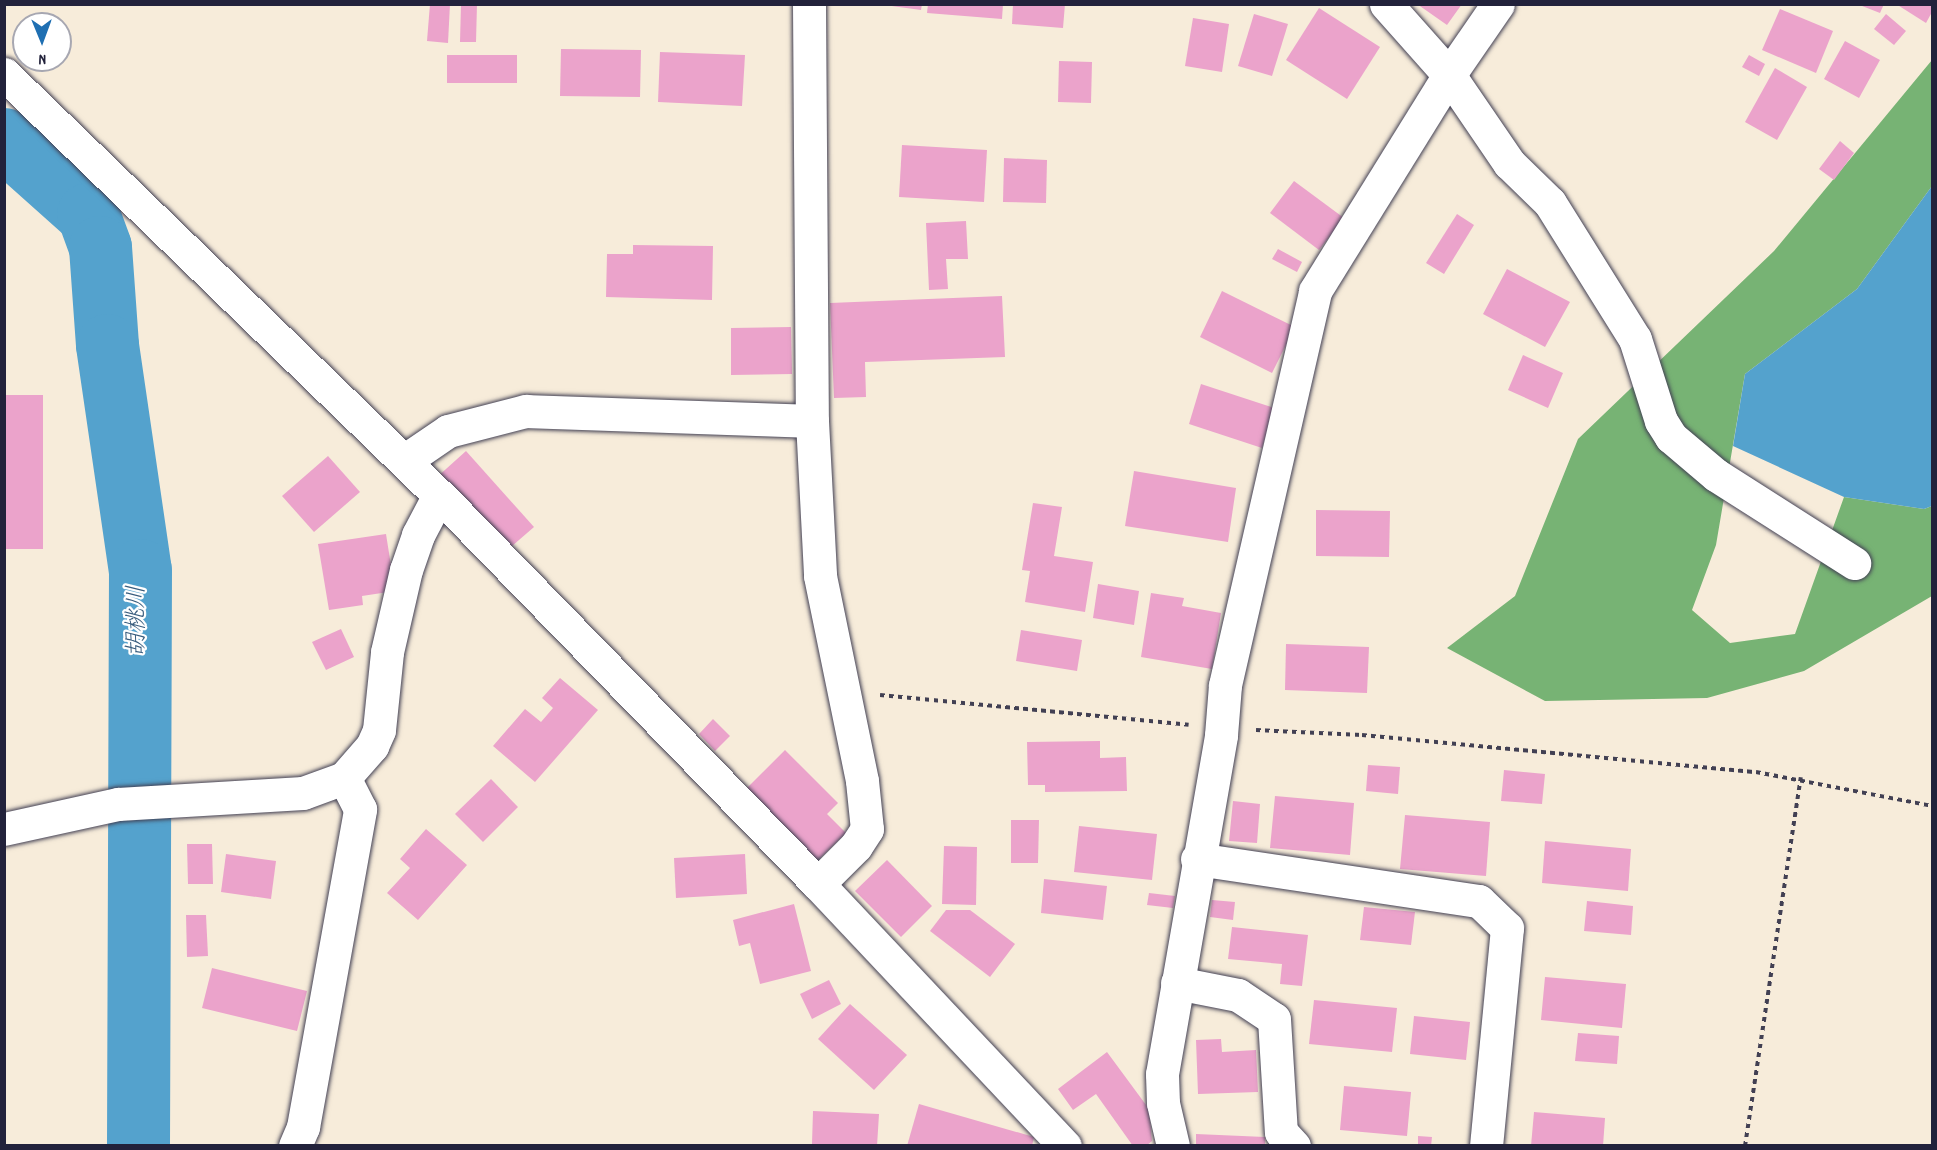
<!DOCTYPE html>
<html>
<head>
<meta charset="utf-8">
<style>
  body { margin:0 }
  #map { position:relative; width:1937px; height:1150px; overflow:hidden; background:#f7ecda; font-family:Dekko,"Klee One",sans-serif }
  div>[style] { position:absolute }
  .forest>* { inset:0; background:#77b374 }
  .water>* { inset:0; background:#54a2cd }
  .river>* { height:63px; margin:-31.5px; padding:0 31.5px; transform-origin:31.5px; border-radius:31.5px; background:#54a2cd }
  .building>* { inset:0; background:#eba3cb }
  .path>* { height:4px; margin-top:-2px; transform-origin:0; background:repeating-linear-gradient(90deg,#424053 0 4.5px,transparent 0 9px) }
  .roads { filter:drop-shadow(0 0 2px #424053) drop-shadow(0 0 2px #424053) }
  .minor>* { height:33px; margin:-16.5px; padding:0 16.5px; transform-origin:16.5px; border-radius:16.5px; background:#fff }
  span { translate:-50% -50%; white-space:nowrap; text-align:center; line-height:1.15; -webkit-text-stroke:4.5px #fff; paint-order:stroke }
  .water-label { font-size:24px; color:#385c7d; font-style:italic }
  .frame { position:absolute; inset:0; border:6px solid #22223b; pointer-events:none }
  .north { position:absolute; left:12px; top:12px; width:60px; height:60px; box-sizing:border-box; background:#fff; border:2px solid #a7a7b1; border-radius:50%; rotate:179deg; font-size:16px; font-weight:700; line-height:24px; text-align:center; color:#22223b }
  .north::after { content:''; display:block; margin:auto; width:21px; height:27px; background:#1f6fb2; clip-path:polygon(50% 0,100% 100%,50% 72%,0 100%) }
</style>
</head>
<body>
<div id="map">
  <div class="forest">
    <i style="clip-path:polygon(1932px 60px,1932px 186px,1857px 289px,1745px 374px,1716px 545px,1692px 610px,1730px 643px,1795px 634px,1844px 497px,1924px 509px,1932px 506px,1932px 596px,1804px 671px,1707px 698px,1545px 701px,1447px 648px,1515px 596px,1578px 439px,1774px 251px)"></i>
  </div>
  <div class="water">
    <i style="clip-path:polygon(1932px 186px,1932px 506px,1924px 509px,1844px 497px,1733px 446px,1745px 374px,1857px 289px)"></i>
  </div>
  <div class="river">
    <i style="left:4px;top:139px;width:113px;rotate:41.8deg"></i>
    <i style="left:88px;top:214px;width:35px;rotate:70deg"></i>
    <i style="left:100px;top:247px;width:98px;rotate:85.9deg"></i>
    <i style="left:107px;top:345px;width:227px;rotate:81.7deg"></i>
    <i style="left:140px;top:570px;width:576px;rotate:90.2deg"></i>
  </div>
  <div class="building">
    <i style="clip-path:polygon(430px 4px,450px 4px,448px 43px,427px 41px)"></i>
    <i style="clip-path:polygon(461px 4px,477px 4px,476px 42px,460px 42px)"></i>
    <i style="clip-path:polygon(877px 4px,922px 4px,921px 10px)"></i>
    <i style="clip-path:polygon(928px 4px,1003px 4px,1002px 19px,927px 13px)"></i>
    <i style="clip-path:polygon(1013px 4px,1065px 4px,1063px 28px,1012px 24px)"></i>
    <i style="clip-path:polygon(1417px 4px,1462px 4px,1447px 25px)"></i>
    <i style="clip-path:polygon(1857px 4px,1884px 4px,1880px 13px)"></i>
    <i style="clip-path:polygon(1896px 4px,1932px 4px,1932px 12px,1926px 23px)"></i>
    <i style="clip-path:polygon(1319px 8px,1380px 47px,1347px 99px,1286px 60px)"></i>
    <i style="clip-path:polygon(1780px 9px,1833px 31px,1816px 73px,1762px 50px)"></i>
    <i style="clip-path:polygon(1254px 14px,1288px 24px,1272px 76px,1238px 66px)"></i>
    <i style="clip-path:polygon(1886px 14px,1906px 31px,1894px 45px,1874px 29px)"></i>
    <i style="clip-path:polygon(1193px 18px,1229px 24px,1222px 72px,1185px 66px)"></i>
    <i style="clip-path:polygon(1845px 41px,1880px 60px,1859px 98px,1824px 79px)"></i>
    <i style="clip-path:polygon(561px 49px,641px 50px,640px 97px,560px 96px)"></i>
    <i style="clip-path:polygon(660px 52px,745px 55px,742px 106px,658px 102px)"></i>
    <i style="clip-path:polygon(447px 55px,517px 55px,517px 83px,447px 83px)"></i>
    <i style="clip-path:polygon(1749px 55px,1765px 64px,1759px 76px,1742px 67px)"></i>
    <i style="clip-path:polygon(1059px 61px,1092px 62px,1091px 103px,1058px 102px)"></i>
    <i style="clip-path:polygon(1775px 68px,1807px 87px,1777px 140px,1745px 122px)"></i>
    <i style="clip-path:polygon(1840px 141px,1854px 153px,1834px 180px,1819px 169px)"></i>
    <i style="clip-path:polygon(902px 145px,987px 150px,984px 202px,899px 197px)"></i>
    <i style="clip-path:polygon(1004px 158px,1047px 160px,1046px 203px,1003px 202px)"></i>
    <i style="clip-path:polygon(1294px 181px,1344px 218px,1319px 250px,1270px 213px)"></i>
    <i style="clip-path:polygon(1457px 214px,1474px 225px,1444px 274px,1426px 263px)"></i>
    <i style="clip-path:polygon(966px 221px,968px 259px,946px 259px,948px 289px,929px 290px,926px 223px)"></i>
    <i style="clip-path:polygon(633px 245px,713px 246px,712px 300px,606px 297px,607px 254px,633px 254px)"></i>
    <i style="clip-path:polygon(1278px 249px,1302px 262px,1297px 272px,1272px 259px)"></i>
    <i style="clip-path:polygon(1507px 269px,1570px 302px,1545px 347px,1483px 314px)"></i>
    <i style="clip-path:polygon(1222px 291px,1295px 327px,1272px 373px,1200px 337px)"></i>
    <i style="clip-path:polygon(1002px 296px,1005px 357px,865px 362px,866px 397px,834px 398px,830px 303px)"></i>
    <i style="clip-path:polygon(791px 327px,792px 374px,731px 375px,731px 328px)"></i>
    <i style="clip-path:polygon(1523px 355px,1563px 373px,1548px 408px,1508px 390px)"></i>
    <i style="clip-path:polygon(1201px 384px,1274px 408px,1262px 448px,1189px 424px)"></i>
    <i style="clip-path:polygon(5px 395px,43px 395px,43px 549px,5px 549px)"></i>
    <i style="clip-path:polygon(466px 451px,534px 527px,504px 553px,436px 478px)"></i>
    <i style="clip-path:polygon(328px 456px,360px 492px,314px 532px,282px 496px)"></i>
    <i style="clip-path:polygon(1134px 471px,1236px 488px,1228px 542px,1125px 526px)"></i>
    <i style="clip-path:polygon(1033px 503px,1062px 507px,1054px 556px,1093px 562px,1085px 612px,1025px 602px,1030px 571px,1022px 570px)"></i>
    <i style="clip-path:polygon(1316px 510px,1390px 511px,1389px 557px,1316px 556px)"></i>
    <i style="clip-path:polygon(386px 534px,395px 591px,362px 596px,363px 605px,329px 610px,318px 544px)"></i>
    <i style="clip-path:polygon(1098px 584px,1139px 591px,1134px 625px,1093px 618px)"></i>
    <i style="clip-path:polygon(1151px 593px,1184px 598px,1182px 606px,1221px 613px,1212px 669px,1141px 657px)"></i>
    <i style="clip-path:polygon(341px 629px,354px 657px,326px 670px,312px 642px)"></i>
    <i style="clip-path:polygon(1021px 630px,1082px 640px,1077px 671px,1016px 661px)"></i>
    <i style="clip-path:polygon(1286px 644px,1369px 647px,1367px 693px,1285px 690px)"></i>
    <i style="clip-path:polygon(560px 678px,598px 710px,535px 782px,493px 746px,525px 709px,541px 722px,553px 708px,542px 698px)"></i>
    <i style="clip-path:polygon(713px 719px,730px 736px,715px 751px,699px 734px)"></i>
    <i style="clip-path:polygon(1100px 741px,1100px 758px,1126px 757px,1127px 791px,1045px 792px,1045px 785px,1028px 785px,1027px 742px)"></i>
    <i style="clip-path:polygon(785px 750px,838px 803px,827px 814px,846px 833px,816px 862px,745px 790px)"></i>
    <i style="clip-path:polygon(1368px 765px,1400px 767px,1398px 794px,1366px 791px)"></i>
    <i style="clip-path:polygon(1504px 770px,1545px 774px,1542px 804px,1501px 801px)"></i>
    <i style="clip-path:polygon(491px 779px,518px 807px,483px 842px,455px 814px)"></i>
    <i style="clip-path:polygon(1275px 796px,1354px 803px,1350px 855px,1270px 848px)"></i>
    <i style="clip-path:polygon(1233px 801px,1260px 804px,1257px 843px,1229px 841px)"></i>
    <i style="clip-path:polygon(1405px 815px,1490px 822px,1486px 876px,1400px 869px)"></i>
    <i style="clip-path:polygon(1011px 820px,1039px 820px,1038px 863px,1011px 863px)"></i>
    <i style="clip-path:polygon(1079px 826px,1157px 834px,1152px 880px,1074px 872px)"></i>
    <i style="clip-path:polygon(426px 829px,467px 865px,418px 920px,387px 893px,410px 868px,400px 859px)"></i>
    <i style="clip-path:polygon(1545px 841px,1631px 849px,1628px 891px,1542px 883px)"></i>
    <i style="clip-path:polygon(187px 844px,212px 844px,213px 884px,188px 884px)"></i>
    <i style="clip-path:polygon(944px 846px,977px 847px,976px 905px,942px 904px)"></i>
    <i style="clip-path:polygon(226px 854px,276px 861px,271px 899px,221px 892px)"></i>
    <i style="clip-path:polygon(745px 854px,747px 894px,676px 898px,674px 858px)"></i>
    <i style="clip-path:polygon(887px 860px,932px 906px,901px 937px,855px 891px)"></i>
    <i style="clip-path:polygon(1044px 879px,1107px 886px,1103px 920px,1041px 913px)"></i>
    <i style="clip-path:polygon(1149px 893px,1175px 896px,1173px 908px,1147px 905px)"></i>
    <i style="clip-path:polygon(1212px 900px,1235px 902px,1233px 920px,1210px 917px)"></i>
    <i style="clip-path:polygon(1587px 901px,1633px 906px,1631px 935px,1584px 931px)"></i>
    <i style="clip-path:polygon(794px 904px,811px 971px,760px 984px,750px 943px,739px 946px,733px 920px)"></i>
    <i style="clip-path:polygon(1364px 907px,1415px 912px,1411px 945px,1360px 940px)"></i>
    <i style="clip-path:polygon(946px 910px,970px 910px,1015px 944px,990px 977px,930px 931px)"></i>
    <i style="clip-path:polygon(186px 915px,206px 915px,208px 956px,187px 957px)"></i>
    <i style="clip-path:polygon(1232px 927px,1308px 935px,1302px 986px,1280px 984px,1282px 964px,1228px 959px)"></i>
    <i style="clip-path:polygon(212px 968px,307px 991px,297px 1031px,202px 1008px)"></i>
    <i style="clip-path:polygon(1545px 977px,1626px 984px,1622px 1028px,1541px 1020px)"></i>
    <i style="clip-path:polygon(829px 980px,841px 1004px,812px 1019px,800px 994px)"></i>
    <i style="clip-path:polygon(1314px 1000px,1397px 1008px,1392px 1052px,1309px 1044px)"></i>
    <i style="clip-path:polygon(850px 1004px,907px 1055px,874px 1090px,818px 1039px)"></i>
    <i style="clip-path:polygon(1414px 1016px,1470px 1022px,1466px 1060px,1410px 1054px)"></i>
    <i style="clip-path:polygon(1578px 1033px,1619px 1036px,1617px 1064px,1575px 1061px)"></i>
    <i style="clip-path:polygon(1221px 1039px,1222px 1052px,1256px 1050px,1258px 1092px,1198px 1094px,1196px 1040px)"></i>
    <i style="clip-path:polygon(1107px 1052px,1149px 1109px,1152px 1141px,1146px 1146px,1133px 1146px,1096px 1094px,1073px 1110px,1058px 1089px)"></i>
    <i style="clip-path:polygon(1344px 1086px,1411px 1092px,1407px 1136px,1340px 1130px)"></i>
    <i style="clip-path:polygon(919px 1104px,1034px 1137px,1032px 1146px,907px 1146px)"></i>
    <i style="clip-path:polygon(813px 1111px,879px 1114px,877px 1146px,812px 1144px)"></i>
    <i style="clip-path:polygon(1534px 1112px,1605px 1118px,1603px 1146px,1531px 1146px)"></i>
    <i style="clip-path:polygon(1196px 1134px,1265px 1137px,1265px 1146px,1196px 1146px)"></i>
    <i style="clip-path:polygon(1418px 1136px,1432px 1137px,1431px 1146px,1418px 1146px)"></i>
  </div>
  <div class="path">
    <i style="left:880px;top:695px;width:310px;rotate:5.5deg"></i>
    <i style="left:1256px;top:730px;width:106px;rotate:2.7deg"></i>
    <i style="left:1362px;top:735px;width:396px;rotate:5.4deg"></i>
    <i style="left:1756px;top:772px;width:179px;rotate:10.9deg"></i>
    <i style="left:1745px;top:1146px;width:373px;rotate:-81.4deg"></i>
  </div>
  <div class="roads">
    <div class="minor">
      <i style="left:809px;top:4px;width:417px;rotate:89.6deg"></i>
      <i style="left:812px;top:421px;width:155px;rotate:87deg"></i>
      <i style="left:820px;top:576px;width:209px;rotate:78.4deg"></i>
      <i style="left:862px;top:781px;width:48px;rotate:84.1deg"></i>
      <i style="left:867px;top:829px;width:20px;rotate:123deg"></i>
      <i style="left:856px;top:846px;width:54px;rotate:135deg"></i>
      <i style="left:1386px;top:4px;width:95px;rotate:48.4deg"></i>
      <i style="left:1449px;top:75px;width:107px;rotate:55.7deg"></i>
      <i style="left:1509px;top:163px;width:57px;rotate:44.3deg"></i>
      <i style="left:1550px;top:203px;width:160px;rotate:58deg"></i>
      <i style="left:1635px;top:339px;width:86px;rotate:72.4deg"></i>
      <i style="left:1661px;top:421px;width:19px;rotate:58deg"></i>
      <i style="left:1671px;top:437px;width:59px;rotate:40.2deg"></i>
      <i style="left:1716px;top:475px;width:164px;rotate:32.5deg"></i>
      <i style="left:4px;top:74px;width:618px;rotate:44.08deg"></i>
      <i style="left:448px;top:504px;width:530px;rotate:45.76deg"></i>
      <i style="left:818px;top:884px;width:360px;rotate:46.7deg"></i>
      <i style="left:404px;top:461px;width:53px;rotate:-34.3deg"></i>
      <i style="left:448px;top:431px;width:81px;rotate:-14.4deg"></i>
      <i style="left:526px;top:411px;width:286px;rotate:2deg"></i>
      <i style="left:4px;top:829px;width:117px;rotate:-12.4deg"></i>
      <i style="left:118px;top:804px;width:185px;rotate:-3.4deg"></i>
      <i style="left:303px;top:793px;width:44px;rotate:-20.1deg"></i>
      <i style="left:344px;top:778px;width:43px;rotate:-48.8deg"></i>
      <i style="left:372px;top:746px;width:17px;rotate:-66deg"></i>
      <i style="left:379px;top:730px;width:78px;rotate:-84.1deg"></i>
      <i style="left:387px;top:652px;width:84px;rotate:-77deg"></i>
      <i style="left:406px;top:570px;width:37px;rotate:-71deg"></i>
      <i style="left:418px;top:535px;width:45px;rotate:-62.3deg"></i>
      <i style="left:1197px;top:859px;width:285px;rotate:8.5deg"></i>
      <i style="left:1479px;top:901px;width:39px;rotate:44deg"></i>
      <i style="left:1507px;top:928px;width:219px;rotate:95.5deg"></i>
      <i style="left:1177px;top:983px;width:62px;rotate:11.1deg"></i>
      <i style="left:1238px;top:995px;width:43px;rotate:33.7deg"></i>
      <i style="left:1274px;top:1019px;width:113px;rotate:86.5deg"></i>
      <i style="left:1281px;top:1132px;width:19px;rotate:47deg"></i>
      <i style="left:295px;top:1146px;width:21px;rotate:-67deg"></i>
      <i style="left:303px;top:1127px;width:323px;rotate:-79.8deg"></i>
      <i style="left:360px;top:809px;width:35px;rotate:-117deg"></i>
      <i style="left:1173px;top:1146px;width:44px;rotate:-103.1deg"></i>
      <i style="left:1163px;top:1103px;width:29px;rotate:-92deg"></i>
      <i style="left:1162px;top:1074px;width:344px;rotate:-80.1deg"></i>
      <i style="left:1221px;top:735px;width:50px;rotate:-85.4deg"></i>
      <i style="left:1225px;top:685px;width:404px;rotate:-77.1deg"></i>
      <i style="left:1315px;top:291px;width:254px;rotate:-58.2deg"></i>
      <i style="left:1449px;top:75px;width:86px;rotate:-55.4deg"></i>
    </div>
  </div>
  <div class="water-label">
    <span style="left:139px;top:621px;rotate:-90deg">胡桃川</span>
  </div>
  <div class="frame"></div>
  <div class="north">N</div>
</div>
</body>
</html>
